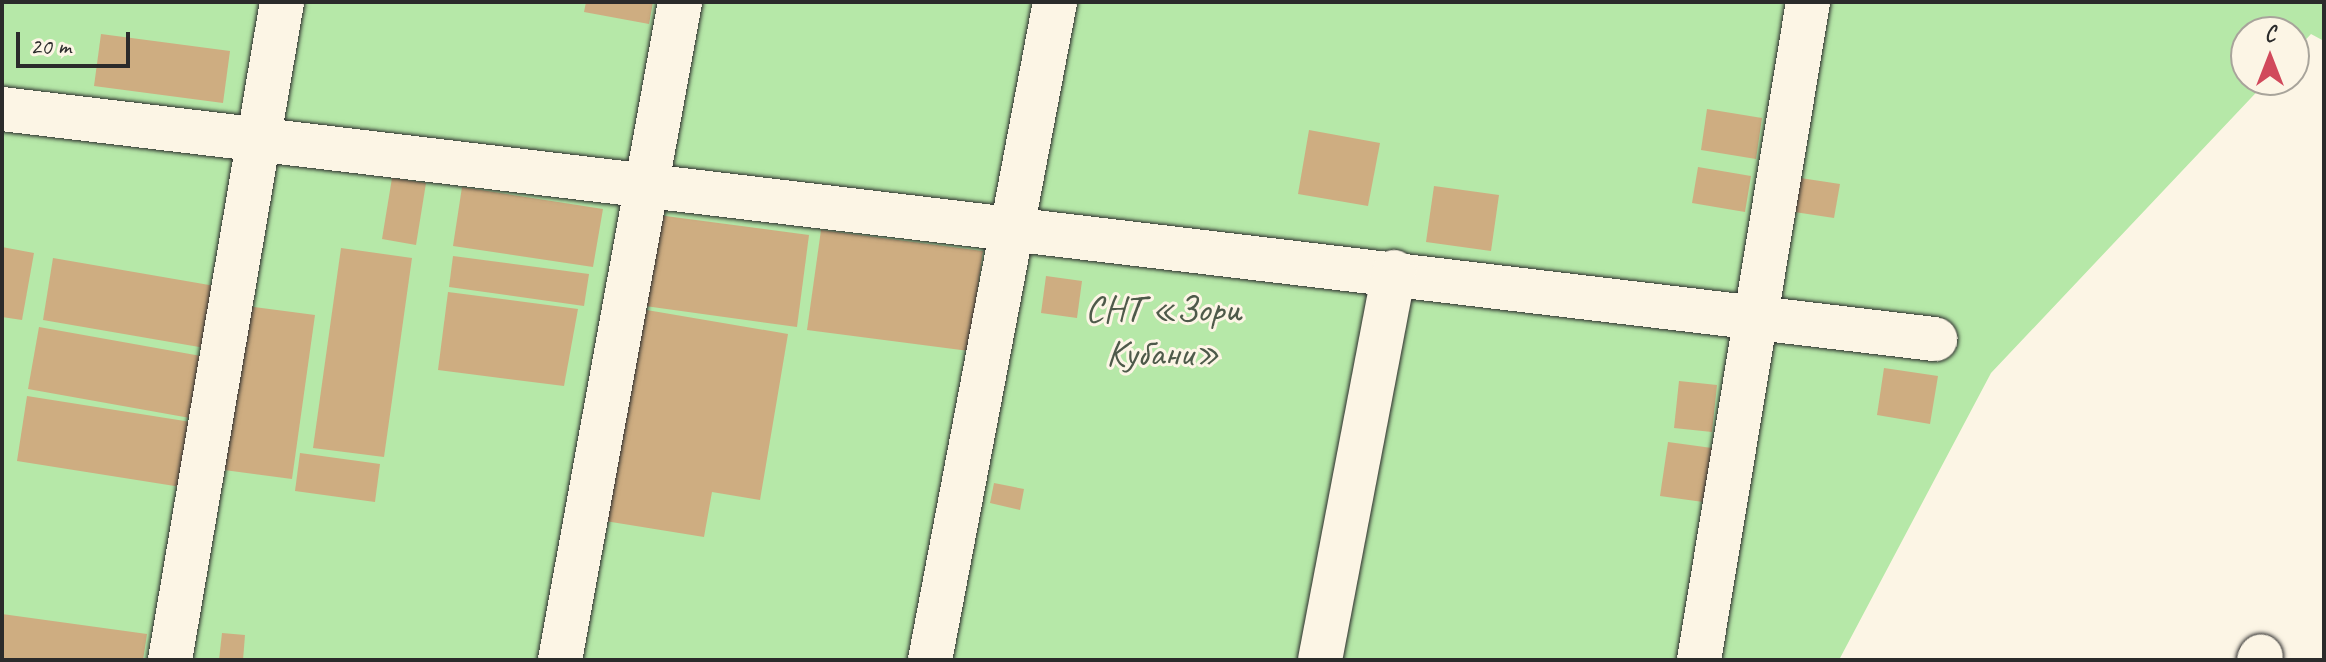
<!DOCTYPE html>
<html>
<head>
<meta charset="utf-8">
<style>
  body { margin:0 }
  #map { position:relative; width:2326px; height:662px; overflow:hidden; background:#fcf5e5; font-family:Caveat,sans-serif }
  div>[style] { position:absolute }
  .green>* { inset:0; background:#b6e8a8 }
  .building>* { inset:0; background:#cead81 }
  .roads { filter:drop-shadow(0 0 2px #2b2b2b) drop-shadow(0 0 2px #2b2b2b) }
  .minor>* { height:44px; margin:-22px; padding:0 22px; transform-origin:22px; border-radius:22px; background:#fcf5e5 }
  span { translate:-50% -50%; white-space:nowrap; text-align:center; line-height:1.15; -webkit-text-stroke:6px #fcf5e5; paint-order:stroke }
  .park-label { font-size:38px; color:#4e5a4a }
  .frame { position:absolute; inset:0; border:4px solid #2b2b2b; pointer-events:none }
  .north { position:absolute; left:2230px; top:16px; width:80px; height:80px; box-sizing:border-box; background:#fcf5e5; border:2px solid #a8a49b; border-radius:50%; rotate:0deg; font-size:22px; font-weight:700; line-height:32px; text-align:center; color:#2b2b2b }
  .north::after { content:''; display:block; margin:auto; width:28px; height:36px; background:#d1495b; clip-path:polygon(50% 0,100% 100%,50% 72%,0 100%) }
  .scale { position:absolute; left:16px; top:32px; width:114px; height:36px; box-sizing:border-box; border:4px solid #2b2b2b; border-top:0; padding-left:10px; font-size:24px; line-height:28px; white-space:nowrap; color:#2b2b2b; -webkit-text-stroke:6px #fcf5e5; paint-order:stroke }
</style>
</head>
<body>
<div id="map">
  <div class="green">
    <i style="clip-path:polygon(2px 2px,2324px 2px,2324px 41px,2311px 34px,2294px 52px,2294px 32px,2246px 32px,2246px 80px,2268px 80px,1991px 373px,1839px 660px,2px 660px)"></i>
  </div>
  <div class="building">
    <i style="clip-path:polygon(586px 2px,653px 2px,649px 24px,584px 12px)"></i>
    <i style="clip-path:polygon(101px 34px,230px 51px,223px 103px,94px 86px)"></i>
    <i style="clip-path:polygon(1707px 109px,1762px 118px,1756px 159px,1701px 150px)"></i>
    <i style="clip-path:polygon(1309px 130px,1380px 143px,1368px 206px,1298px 194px)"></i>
    <i style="clip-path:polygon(1698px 167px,1751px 176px,1745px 212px,1692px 203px)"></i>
    <i style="clip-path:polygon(1794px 177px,1840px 184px,1834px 218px,1788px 211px)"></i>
    <i style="clip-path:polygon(392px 178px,426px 183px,416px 245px,382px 239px)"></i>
    <i style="clip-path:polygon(1434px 186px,1499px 195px,1491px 251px,1426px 242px)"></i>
    <i style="clip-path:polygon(462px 187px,603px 209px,593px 267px,453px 246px)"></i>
    <i style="clip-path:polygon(658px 215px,809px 235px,797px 327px,645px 306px)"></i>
    <i style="clip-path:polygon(821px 230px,983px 251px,969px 351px,807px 330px)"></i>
    <i style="clip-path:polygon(2px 247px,34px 253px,22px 320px,2px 317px)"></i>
    <i style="clip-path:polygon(341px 248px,412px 258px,384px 457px,313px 448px)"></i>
    <i style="clip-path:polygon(453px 256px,589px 274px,584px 306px,449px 287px)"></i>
    <i style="clip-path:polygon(53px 258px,215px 286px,205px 348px,43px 320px)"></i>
    <i style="clip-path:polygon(1046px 276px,1082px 281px,1077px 318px,1041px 313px)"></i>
    <i style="clip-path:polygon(448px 292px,578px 309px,564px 386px,438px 370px)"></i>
    <i style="clip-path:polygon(247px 306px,315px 315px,292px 479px,224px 470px)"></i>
    <i style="clip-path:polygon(635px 308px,788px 334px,760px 500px,712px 492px,704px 537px,599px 520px)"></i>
    <i style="clip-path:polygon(39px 327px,201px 356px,190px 418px,28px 389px)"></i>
    <i style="clip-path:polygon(1884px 368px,1938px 376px,1930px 424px,1877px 415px)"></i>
    <i style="clip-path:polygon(1679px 381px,1717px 385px,1712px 432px,1674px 428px)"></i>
    <i style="clip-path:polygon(27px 396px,191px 422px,181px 487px,17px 461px)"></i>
    <i style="clip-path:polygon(1668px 442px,1712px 448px,1703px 502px,1660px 496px)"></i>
    <i style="clip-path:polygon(300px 453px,380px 464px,375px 502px,295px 491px)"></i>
    <i style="clip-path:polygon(994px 483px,1024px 489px,1020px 510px,990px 503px)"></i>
    <i style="clip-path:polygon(2px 614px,147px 634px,143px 660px,2px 660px)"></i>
    <i style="clip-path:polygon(222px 633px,245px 635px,243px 660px,219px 660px)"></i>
  </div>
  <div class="roads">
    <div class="minor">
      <i style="left:2px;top:109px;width:1947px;rotate:6.79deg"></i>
      <i style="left:170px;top:660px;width:667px;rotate:-80.34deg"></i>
      <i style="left:560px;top:660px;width:669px;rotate:-79.66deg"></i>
      <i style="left:930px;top:660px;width:670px;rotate:-79.24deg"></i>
      <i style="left:1320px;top:660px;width:395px;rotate:-79.2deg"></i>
      <i style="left:1699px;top:660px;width:667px;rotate:-80.59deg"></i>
      <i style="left:2259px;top:660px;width:4px;rotate:-63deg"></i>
    </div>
  </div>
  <div class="park-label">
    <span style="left:1163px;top:331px">СНТ «Зори<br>Кубани»</span>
  </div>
  <div class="frame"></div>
  <div class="north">С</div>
  <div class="scale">20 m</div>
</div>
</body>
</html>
